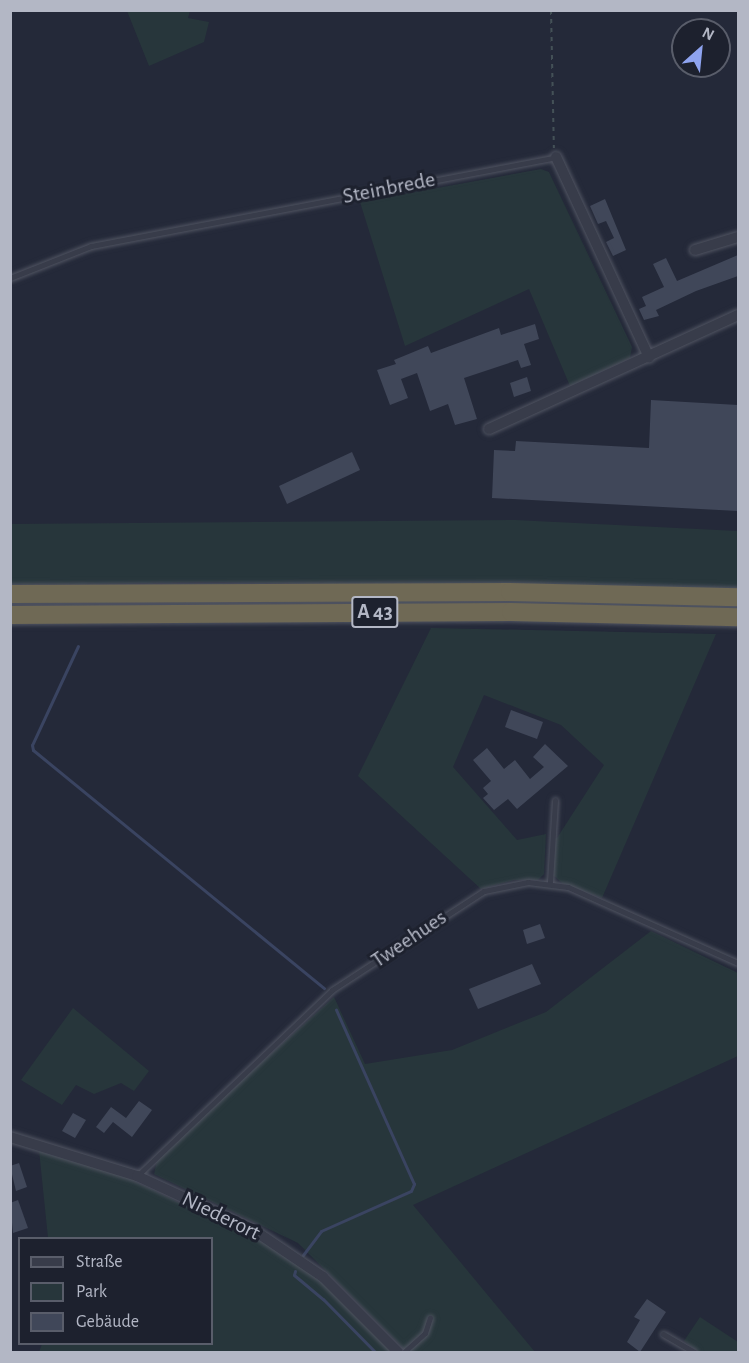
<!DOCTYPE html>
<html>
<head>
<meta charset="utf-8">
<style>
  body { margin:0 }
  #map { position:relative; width:749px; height:1363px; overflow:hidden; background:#242939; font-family:"Alegreya Sans",sans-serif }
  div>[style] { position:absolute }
  .green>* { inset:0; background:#27363b }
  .stream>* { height:3px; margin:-1.5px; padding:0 1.5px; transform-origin:1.5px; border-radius:1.5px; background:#3a4461 }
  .building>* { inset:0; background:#404759 }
  .path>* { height:2px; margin-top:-1px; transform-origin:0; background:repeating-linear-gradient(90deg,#445157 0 4.5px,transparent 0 9px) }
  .roads { filter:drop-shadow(0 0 2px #505461) drop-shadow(0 0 2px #505461) }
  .service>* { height:5px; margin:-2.5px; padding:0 2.5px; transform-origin:2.5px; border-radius:2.5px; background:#383c4a }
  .minor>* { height:10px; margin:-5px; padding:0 5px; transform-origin:5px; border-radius:5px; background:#383c4a }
  .motorway>* { height:18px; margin:-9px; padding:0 9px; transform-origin:9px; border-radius:9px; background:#6f6955 }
  span { translate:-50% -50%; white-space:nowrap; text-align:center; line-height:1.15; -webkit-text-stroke:6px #1d212e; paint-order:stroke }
  .shield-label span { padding:2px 4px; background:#1d212e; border:2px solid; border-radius:4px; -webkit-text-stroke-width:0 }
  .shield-label { font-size:21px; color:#b3b7c5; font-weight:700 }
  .street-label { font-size:22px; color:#b3b7c5 }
  .frame { position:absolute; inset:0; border:12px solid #b3b7c5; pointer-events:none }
  .legend { position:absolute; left:18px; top:1237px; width:195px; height:108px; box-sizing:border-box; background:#1d212e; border:2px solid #595d6a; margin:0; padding:8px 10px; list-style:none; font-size:18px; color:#b3b7c5 }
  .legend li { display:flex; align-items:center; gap:12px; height:30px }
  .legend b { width:30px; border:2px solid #595d6a }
  .north { position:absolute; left:671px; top:18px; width:60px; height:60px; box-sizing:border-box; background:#1d212e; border:2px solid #595d6a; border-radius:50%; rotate:27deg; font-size:16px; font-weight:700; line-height:24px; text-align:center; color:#b3b7c5 }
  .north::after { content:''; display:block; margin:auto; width:21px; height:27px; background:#8ea3ef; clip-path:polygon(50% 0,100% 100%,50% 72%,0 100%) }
</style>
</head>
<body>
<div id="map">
  <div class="green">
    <i style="clip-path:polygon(127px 11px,190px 11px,188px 18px,209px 22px,204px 42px,149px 66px)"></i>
    <i style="clip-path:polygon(541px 169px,549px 172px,632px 347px,630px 358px,570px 386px,529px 289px,405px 346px,360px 202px)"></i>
    <i style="clip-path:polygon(515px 520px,738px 531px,738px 590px,211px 582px,11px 585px,10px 524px)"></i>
    <i style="clip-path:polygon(431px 628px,716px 634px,602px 898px,562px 883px,553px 875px,553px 837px,557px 838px,604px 765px,561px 725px,484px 695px,453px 767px,517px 840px,546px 834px,544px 874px,538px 880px,514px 880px,481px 889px,358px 776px)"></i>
    <i style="clip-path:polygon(651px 931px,738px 973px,738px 1056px,413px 1205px,535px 1352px,407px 1352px,298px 1243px,154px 1174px,158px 1156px,334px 997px,365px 1064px,452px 1050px,546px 1012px)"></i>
    <i style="clip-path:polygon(73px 1008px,149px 1071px,134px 1091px,121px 1083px,94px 1094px,76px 1085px,62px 1105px,21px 1080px)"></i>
    <i style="clip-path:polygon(39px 1150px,115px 1172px,287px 1254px,325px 1283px,392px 1352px,39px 1352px,42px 1344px,212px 1344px,212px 1238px,48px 1238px)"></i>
    <i style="clip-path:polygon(700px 1317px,738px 1342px,738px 1352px,699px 1352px,684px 1341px)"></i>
  </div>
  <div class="stream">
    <i style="left:78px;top:646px;width:109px;rotate:114.9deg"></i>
    <i style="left:32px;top:745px;width:5px;rotate:79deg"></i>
    <i style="left:33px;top:750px;width:376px;rotate:39.3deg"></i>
    <i style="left:303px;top:1255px;width:30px;rotate:-53deg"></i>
    <i style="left:321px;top:1231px;width:98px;rotate:-24deg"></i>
    <i style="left:411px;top:1191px;width:8px;rotate:-67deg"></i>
    <i style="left:414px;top:1184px;width:191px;rotate:-114.1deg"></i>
    <i style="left:295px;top:1271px;width:4px;rotate:104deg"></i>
    <i style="left:294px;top:1275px;width:38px;rotate:40deg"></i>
    <i style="left:323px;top:1299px;width:74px;rotate:45.5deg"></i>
  </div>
  <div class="building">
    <i style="clip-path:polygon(605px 199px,626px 250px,613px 256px,606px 242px,614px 238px,606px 221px,598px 224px,590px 206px)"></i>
    <i style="clip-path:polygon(738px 255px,738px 276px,696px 291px,656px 310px,659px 316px,644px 320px,639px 309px,646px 306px,642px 297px,664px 287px,653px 264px,666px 258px,677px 281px)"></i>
    <i style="clip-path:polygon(535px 324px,539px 339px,524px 344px,531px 365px,521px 368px,518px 360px,464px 378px,477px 419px,455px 425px,448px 404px,430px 411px,417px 373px,401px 379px,408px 398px,390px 405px,377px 370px,396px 364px,394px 360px,428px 346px,431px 353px,499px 328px,501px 335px)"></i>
    <i style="clip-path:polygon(527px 377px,531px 391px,514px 397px,510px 383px)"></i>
    <i style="clip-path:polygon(651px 400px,738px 405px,738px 511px,492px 498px,494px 450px,515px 451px,516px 441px,649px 448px)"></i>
    <i style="clip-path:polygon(352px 452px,360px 470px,287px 504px,279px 486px)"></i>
    <i style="clip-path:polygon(511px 710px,543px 722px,537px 739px,505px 727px)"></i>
    <i style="clip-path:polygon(545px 744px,568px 766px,517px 809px,508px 799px,494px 810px,483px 798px,488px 794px,483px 788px,491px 781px,473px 760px,487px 748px,504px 769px,515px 760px,530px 779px,544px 767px,533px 757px)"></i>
    <i style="clip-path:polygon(540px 924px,545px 938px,527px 944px,523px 930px)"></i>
    <i style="clip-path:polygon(532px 964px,541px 984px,478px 1009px,469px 989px)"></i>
    <i style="clip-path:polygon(139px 1101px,152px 1110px,132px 1137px,113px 1122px,104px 1133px,96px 1127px,111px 1107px,126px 1118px)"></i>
    <i style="clip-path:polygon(73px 1113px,86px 1120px,75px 1138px,62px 1131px)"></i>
    <i style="clip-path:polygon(19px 1163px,27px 1187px,16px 1191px,10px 1166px)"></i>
    <i style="clip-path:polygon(18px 1200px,28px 1228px,13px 1233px,10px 1203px)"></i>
    <i style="clip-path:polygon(647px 1299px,666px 1312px,640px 1352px,627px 1342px,640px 1320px,634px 1317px)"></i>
  </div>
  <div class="path">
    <i style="left:551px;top:10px;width:138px;rotate:88.8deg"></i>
  </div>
  <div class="roads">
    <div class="service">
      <i style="left:10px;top:278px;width:87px;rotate:-21.6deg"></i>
      <i style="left:91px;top:246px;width:473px;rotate:-10.8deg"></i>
      <i style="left:550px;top:882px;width:82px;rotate:-86.5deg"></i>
      <i style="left:137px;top:1176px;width:269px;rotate:-43.6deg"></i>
      <i style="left:332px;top:990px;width:181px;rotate:-33.1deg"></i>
      <i style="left:484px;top:891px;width:45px;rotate:-11.6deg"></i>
      <i style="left:528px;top:882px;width:40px;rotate:7.1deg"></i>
      <i style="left:568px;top:887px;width:186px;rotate:24.1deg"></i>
      <i style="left:663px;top:1334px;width:36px;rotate:30deg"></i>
      <i style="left:404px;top:1352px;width:28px;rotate:-42deg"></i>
      <i style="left:425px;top:1333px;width:16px;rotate:-72deg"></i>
    </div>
    <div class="minor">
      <i style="left:556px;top:157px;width:221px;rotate:65.1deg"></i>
      <i style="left:695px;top:250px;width:45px;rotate:-16.8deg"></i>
      <i style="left:489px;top:429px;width:274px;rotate:-24.6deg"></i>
      <i style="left:10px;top:1137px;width:133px;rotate:17.1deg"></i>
      <i style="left:137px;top:1176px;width:127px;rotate:24.7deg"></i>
      <i style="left:252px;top:1229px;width:86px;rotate:34.1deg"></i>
      <i style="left:323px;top:1277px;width:106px;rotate:45deg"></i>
    </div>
    <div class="motorway">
      <i style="left:10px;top:594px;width:500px;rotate:-0.23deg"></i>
      <i style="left:510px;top:592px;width:228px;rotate:1.3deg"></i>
      <i style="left:10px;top:615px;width:501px;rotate:-0.34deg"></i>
      <i style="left:511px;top:612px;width:227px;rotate:1.3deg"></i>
    </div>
  </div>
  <div class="shield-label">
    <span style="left:375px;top:612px">A 43</span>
  </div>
  <div class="street-label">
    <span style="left:389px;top:188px;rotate:-11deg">Steinbrede</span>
    <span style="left:409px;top:939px;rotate:-34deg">Tweehues</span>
    <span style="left:221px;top:1216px;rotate:26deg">Niederort</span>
  </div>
  <div class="frame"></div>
  <ul class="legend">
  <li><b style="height:8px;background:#383c4a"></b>Straße</li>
  <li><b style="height:16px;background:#27363b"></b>Park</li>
  <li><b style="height:16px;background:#404759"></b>Gebäude</li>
  </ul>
  <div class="north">N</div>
</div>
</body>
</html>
